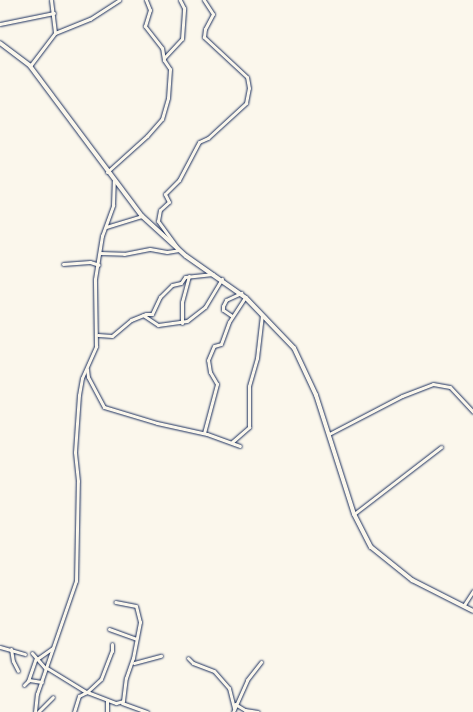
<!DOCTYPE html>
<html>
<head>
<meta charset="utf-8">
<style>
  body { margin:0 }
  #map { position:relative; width:473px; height:712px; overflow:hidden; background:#fbf7ec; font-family:"Architects Daughter",sans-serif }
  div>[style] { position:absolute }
  .roads { filter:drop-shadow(0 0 1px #1b2f5e) drop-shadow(0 0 1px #1b2f5e) }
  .minor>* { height:3px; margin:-1.5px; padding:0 1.5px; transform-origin:1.5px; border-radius:1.5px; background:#fbf7ec }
  .tertiary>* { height:4px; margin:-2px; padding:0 2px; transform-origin:2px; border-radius:2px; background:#fbf7ec }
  span { translate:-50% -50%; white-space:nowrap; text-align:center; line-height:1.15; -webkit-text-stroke:3px #fbf7ec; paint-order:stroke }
</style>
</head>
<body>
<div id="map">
  <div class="roads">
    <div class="minor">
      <i style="left:51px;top:0;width:33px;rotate:83deg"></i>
      <i style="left:0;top:24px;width:55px;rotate:-11.5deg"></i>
      <i style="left:164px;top:58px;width:26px;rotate:-47deg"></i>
      <i style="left:182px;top:39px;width:31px;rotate:-86deg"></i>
      <i style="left:184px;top:8px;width:9px;rotate:-117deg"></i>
      <i style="left:30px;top:66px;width:41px;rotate:-52.9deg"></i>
      <i style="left:55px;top:33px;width:38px;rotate:-22deg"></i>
      <i style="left:90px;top:19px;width:35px;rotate:-33deg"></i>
      <i style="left:107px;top:172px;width:54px;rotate:-42deg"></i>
      <i style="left:147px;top:136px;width:23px;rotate:-49deg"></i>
      <i style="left:162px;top:119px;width:22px;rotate:-74deg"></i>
      <i style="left:168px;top:98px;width:29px;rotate:-86deg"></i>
      <i style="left:170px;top:69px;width:11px;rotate:-124deg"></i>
      <i style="left:164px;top:60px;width:12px;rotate:-99deg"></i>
      <i style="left:162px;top:48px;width:28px;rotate:-128deg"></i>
      <i style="left:145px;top:26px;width:17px;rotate:-73deg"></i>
      <i style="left:150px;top:10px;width:11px;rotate:-112deg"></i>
      <i style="left:106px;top:227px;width:38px;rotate:-17deg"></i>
      <i style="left:100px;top:253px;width:24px;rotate:2deg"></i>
      <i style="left:124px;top:254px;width:26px;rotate:-11deg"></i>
      <i style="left:150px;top:249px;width:17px;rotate:10deg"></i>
      <i style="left:167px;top:252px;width:12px;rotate:-9deg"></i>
      <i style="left:179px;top:250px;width:36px;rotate:-126deg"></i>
      <i style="left:158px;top:221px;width:11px;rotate:-80deg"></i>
      <i style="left:160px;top:210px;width:12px;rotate:-42deg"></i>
      <i style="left:169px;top:202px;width:9px;rotate:-117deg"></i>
      <i style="left:165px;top:194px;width:20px;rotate:-45deg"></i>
      <i style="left:179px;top:180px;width:43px;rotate:-62.2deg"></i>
      <i style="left:199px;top:142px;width:10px;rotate:-24deg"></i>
      <i style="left:208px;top:138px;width:52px;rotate:-42.6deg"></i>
      <i style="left:246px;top:103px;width:15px;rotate:-79deg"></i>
      <i style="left:249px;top:88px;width:11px;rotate:-100deg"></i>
      <i style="left:247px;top:77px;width:59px;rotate:-137.1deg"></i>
      <i style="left:204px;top:37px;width:8px;rotate:-83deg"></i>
      <i style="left:205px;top:29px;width:17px;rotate:-62deg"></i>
      <i style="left:213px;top:14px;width:17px;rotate:-123deg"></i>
      <i style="left:63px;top:264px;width:27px;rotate:-4deg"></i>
      <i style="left:90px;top:262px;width:9px;rotate:18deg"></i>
      <i style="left:143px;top:315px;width:18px;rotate:34deg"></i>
      <i style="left:158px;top:325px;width:29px;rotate:-8deg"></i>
      <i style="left:187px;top:321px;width:23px;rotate:-38deg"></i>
      <i style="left:205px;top:307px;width:33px;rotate:-59deg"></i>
      <i style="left:232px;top:316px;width:11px;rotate:-146deg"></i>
      <i style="left:223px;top:310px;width:4px;rotate:-90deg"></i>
      <i style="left:223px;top:306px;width:7px;rotate:-63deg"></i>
      <i style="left:226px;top:300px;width:17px;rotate:-25deg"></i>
      <i style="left:182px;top:323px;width:21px;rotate:-90deg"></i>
      <i style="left:182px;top:302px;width:27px;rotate:-75deg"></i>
      <i style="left:98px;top:335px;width:14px;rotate:4deg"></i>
      <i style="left:112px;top:336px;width:25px;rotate:-40deg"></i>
      <i style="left:131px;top:320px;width:16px;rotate:-22deg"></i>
      <i style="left:146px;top:314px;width:6px"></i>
      <i style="left:152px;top:314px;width:19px;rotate:-65deg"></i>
      <i style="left:160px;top:297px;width:17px;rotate:-45deg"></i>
      <i style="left:172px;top:285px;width:9px;rotate:-13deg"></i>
      <i style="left:181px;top:283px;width:7px;rotate:-56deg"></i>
      <i style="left:185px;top:277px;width:28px;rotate:-6deg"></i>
      <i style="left:87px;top:369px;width:8px;rotate:83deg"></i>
      <i style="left:88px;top:377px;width:34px;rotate:62deg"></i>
      <i style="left:104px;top:407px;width:55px;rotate:16.8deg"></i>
      <i style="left:157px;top:423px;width:51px;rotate:12.4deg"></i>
      <i style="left:207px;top:434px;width:35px;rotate:20deg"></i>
      <i style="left:204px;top:433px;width:51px;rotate:-75.1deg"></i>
      <i style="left:217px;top:384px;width:14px;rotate:-120deg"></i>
      <i style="left:210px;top:372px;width:12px;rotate:-99deg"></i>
      <i style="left:208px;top:360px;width:15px;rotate:-67deg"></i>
      <i style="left:214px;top:346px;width:7px;rotate:-16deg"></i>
      <i style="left:221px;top:344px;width:23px;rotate:-70deg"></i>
      <i style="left:229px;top:322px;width:30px;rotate:-57deg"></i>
      <i style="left:329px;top:434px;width:82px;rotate:-27.5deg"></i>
      <i style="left:402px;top:396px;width:33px;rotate:-21deg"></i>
      <i style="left:433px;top:384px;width:17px;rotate:10deg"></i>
      <i style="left:450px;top:387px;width:34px;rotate:47deg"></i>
      <i style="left:232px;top:442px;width:23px;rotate:-41deg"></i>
      <i style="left:249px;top:427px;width:41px;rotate:-90deg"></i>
      <i style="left:249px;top:386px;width:29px;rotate:-74deg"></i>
      <i style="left:257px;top:358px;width:43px;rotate:-83.4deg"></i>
      <i style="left:354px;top:514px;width:110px;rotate:-37.6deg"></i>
      <i style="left:464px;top:605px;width:17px;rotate:-57deg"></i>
      <i style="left:109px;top:629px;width:29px;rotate:20deg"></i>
      <i style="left:0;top:647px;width:26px;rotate:16deg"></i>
      <i style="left:11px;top:649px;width:12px;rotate:81deg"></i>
      <i style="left:13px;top:661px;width:11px;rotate:63deg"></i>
      <i style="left:32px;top:653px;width:21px;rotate:49deg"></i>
      <i style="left:188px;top:658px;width:7px;rotate:45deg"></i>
      <i style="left:193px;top:663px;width:22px;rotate:21deg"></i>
      <i style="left:214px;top:671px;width:23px;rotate:49deg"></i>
      <i style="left:229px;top:688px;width:21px;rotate:76deg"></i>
      <i style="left:37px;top:659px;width:19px;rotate:-35deg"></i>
      <i style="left:134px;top:663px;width:28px;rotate:-15deg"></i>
      <i style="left:47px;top:668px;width:46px;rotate:31.6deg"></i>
      <i style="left:28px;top:681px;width:24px;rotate:-71deg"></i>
      <i style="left:24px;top:685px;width:7px;rotate:-45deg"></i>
      <i style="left:29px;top:680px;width:13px;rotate:9deg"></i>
      <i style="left:87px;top:692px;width:19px;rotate:-43deg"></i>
      <i style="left:101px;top:679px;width:30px;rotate:-69deg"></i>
      <i style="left:112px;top:651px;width:7px;rotate:-90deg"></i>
      <i style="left:107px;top:700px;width:12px;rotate:90deg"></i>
      <i style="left:122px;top:703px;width:27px;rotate:20deg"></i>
      <i style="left:235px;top:704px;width:12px;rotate:31deg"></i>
      <i style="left:245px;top:710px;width:13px;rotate:9deg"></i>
      <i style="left:35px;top:712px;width:18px;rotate:-84deg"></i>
      <i style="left:37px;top:694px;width:120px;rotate:-71deg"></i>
      <i style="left:76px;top:581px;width:100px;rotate:-88.9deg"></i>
      <i style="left:78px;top:481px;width:29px;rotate:-96deg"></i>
      <i style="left:75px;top:452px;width:57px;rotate:-86deg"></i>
      <i style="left:79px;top:395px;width:17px;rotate:-80deg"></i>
      <i style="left:82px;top:378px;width:35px;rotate:-66deg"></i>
      <i style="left:96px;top:346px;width:67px;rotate:-90.9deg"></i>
      <i style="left:95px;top:279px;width:44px;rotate:-80.8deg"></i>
      <i style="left:102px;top:236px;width:33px;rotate:-70deg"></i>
      <i style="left:113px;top:205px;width:24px;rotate:-88deg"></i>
      <i style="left:38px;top:712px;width:21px;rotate:-45deg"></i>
      <i style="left:74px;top:712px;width:17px;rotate:-73deg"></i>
      <i style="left:79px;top:696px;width:9px;rotate:-27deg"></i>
      <i style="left:87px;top:692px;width:31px;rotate:21deg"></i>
      <i style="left:116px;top:703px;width:7px;rotate:-16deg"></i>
      <i style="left:123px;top:701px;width:23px;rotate:-83deg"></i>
      <i style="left:126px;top:678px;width:21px;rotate:-71deg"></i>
      <i style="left:133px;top:658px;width:37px;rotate:-79deg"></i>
      <i style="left:140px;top:622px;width:16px;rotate:-104deg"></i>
      <i style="left:136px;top:606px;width:21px;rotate:-169deg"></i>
      <i style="left:233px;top:712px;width:35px;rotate:-66deg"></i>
      <i style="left:247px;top:680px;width:23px;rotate:-52deg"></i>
    </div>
    <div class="tertiary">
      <i style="left:0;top:43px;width:38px;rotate:37deg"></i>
      <i style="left:30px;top:66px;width:187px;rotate:53.3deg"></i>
      <i style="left:142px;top:216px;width:59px;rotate:42.3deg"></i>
      <i style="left:186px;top:256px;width:73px;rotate:35deg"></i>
      <i style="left:246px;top:298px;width:69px;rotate:46.2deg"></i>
      <i style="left:294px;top:348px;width:52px;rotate:64.9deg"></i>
      <i style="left:316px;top:395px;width:125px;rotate:72.3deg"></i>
      <i style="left:354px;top:514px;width:37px;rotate:63deg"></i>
      <i style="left:371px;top:547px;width:53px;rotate:38.8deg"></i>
      <i style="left:412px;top:580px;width:68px;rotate:26.9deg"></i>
    </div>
  </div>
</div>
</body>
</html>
